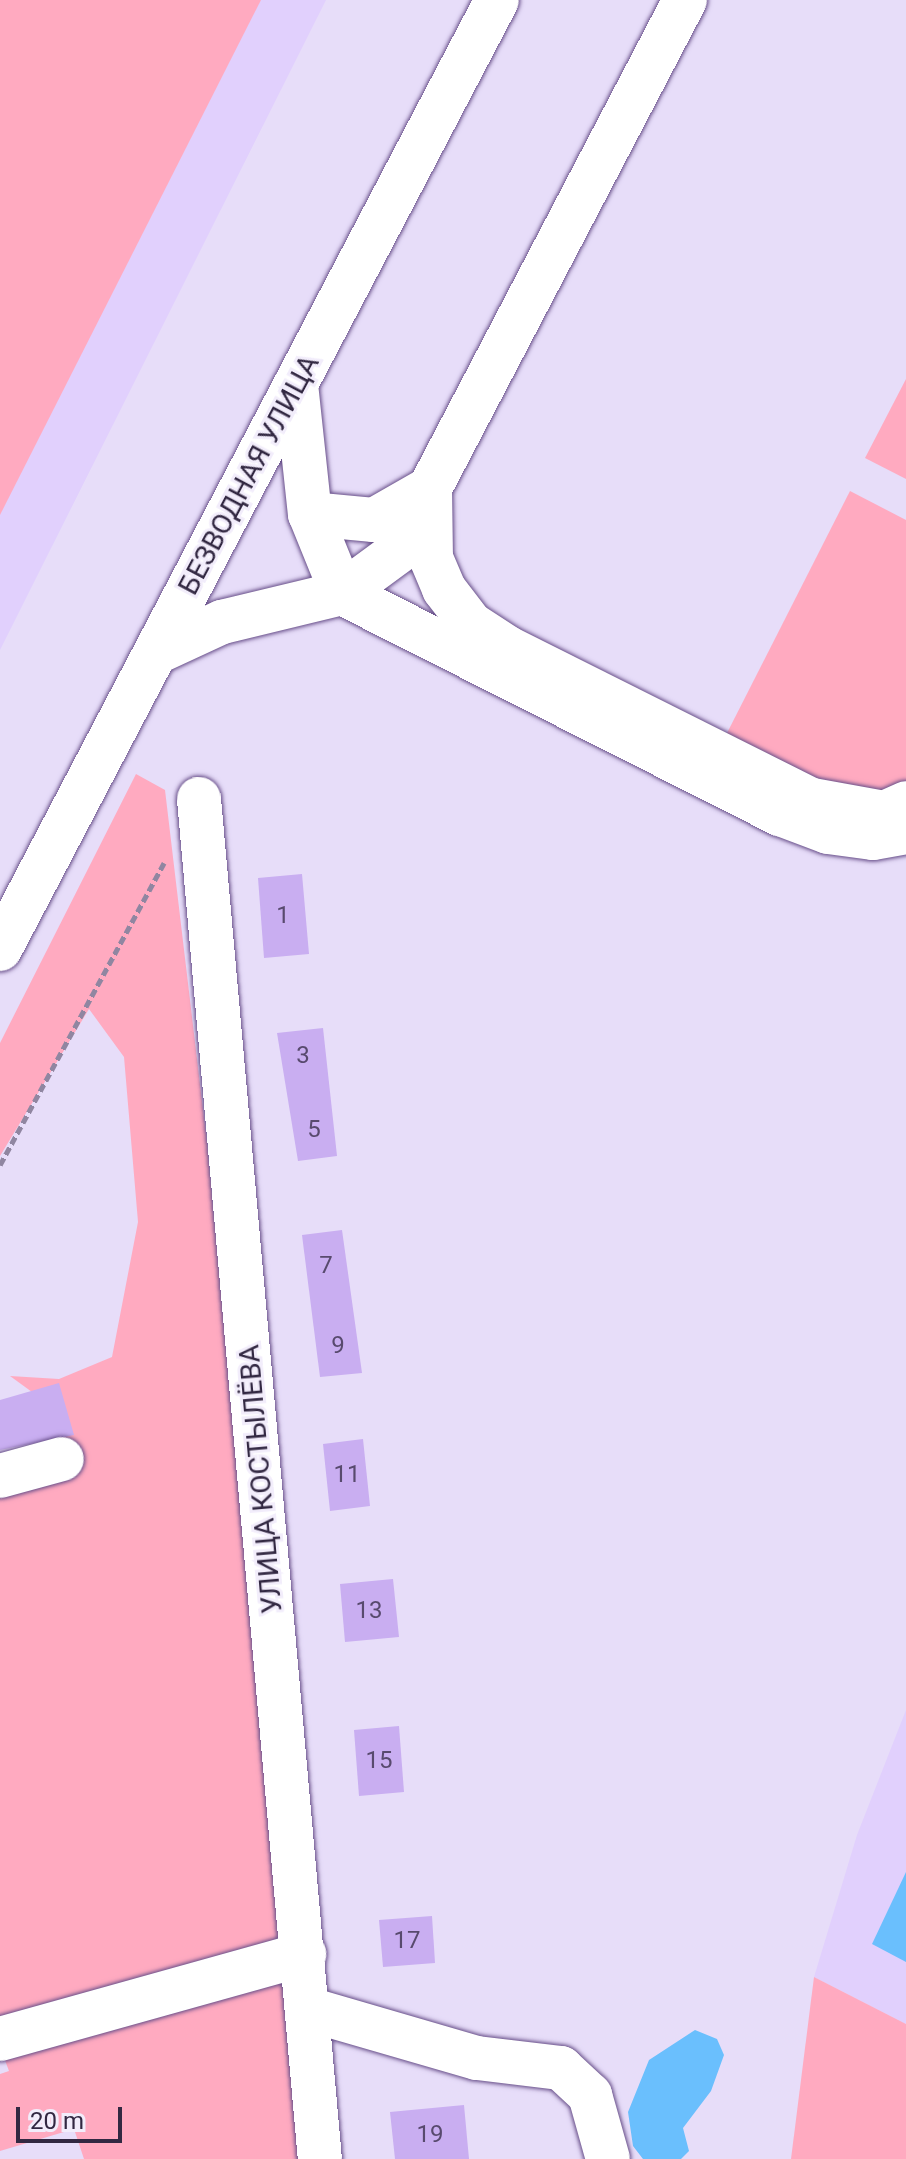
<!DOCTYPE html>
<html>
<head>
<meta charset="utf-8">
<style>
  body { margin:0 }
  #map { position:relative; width:906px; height:2159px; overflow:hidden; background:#e7ddf9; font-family:Roboto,sans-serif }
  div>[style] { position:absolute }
  .built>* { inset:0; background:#e1d0fd }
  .green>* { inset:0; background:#ffaac0 }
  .water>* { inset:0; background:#6abffd }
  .building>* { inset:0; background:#c9aef1 }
  .path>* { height:5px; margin-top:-2.5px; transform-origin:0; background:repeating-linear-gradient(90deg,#9086a1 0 8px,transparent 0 12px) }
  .roads { filter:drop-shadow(0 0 2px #674e89) drop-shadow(0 0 2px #674e89) }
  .minor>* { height:44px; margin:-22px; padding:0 22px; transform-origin:22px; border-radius:22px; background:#fff }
  .major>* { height:44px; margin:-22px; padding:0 22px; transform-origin:22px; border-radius:22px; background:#fff }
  span { translate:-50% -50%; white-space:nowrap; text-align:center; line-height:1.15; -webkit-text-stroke:6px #f2edfb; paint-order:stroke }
  .number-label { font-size:24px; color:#584a6e }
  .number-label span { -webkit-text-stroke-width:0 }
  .street-label { font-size:28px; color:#322842 }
  .scale { position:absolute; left:16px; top:2107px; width:106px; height:36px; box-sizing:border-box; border:4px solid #322842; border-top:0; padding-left:10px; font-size:24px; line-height:28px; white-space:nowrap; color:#322842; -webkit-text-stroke:6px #f2edfb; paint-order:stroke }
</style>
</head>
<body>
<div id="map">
  <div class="built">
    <i style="clip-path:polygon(0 0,326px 0,0 650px)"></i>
    <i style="clip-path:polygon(906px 1710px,906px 2024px,814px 1977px,857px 1835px)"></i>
  </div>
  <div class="green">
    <i style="clip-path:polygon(0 0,261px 0,0 515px)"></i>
    <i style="clip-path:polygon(906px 379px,906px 479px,865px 458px)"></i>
    <i style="clip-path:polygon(850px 491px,906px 520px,906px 790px,858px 801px,725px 737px)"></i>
    <i style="clip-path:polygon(136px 774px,165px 790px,207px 1143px,301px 2159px,84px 2159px,74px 2129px,0 2151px,0 2074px,9px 2071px,0 2047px,0 1495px,57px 1481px,54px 1408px,10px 1376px,59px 1379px,112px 1357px,138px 1222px,124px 1057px,89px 1009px,0 1156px,0 1043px)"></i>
    <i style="clip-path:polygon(814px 1977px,906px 2024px,906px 2159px,791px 2159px)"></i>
  </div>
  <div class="water">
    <i style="clip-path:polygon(906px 1872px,906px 1962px,872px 1944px)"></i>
    <i style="clip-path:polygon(695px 2030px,717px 2039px,724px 2055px,711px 2091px,683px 2128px,689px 2151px,681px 2159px,643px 2159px,633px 2146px,628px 2112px,649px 2060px)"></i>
  </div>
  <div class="building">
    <i style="clip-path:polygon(302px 874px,309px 954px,264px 958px,258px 878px)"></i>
    <i style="clip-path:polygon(323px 1028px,337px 1156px,298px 1161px,277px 1033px)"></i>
    <i style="clip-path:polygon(342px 1230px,362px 1373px,320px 1377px,302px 1235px)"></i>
    <i style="clip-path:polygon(59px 1383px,74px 1435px,0 1450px,0 1400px)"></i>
    <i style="clip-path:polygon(363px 1439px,370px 1506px,330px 1511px,323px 1444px)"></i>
    <i style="clip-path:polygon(393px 1579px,399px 1637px,345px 1642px,340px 1584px)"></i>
    <i style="clip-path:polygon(399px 1726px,404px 1792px,359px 1796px,354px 1730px)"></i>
    <i style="clip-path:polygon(432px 1916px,435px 1963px,383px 1967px,379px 1920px)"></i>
    <i style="clip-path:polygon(464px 2105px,469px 2159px,395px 2159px,390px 2112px)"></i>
  </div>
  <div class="path">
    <i style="left:0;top:1165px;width:344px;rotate:-61.5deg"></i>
  </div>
  <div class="roads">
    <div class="minor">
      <i style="left:685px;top:0;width:551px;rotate:117.59deg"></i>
      <i style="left:430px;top:488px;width:70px;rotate:89.2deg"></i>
      <i style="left:431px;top:558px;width:34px;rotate:67deg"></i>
      <i style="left:444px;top:589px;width:44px;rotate:52.4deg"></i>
      <i style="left:471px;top:624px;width:44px;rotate:33deg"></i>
      <i style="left:508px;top:648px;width:340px;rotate:26.6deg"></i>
      <i style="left:812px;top:800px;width:73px;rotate:10.2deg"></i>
      <i style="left:884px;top:813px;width:24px;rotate:-24deg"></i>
      <i style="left:296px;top:384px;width:131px;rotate:83.9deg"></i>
      <i style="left:310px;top:514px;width:85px;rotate:67.9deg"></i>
      <i style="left:342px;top:593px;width:108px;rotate:-36.3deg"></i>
      <i style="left:310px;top:514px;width:64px;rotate:5.4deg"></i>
      <i style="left:374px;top:520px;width:64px;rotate:-29.7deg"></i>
      <i style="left:199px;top:799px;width:1365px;rotate:84.92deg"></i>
      <i style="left:0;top:1476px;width:64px;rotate:-15.3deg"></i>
      <i style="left:308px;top:2009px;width:176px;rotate:16.2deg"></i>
      <i style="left:477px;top:2058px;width:85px;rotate:6.8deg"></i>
      <i style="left:561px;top:2068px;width:40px;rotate:43deg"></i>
      <i style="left:590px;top:2095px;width:66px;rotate:74.3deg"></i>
      <i style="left:0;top:2039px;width:316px;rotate:-15.6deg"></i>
    </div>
    <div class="major">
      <i style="left:157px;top:652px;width:72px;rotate:-24.8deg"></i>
      <i style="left:222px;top:622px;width:123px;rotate:-13.6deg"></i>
      <i style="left:342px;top:593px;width:491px;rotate:26.8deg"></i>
      <i style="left:780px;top:814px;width:51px;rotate:20.6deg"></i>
      <i style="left:828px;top:832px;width:45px;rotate:7.6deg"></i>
      <i style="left:873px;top:838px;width:34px;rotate:-10deg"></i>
      <i style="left:0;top:949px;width:1071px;rotate:-62.36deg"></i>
    </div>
  </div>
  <div class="number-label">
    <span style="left:283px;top:916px">1</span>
    <span style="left:303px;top:1056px">3</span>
    <span style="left:314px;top:1130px">5</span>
    <span style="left:326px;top:1266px">7</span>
    <span style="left:338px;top:1346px">9</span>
    <span style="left:347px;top:1475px">11</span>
    <span style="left:369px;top:1611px">13</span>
    <span style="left:379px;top:1761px">15</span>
    <span style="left:407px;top:1941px">17</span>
    <span style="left:430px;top:2135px">19</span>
  </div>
  <div class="street-label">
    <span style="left:249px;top:475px;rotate:-62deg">БЕЗВОДНАЯ УЛИЦА</span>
    <span style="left:261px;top:1479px;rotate:-95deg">УЛИЦА КОСТЫЛЁВА</span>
  </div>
  <div class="scale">20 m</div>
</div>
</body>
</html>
